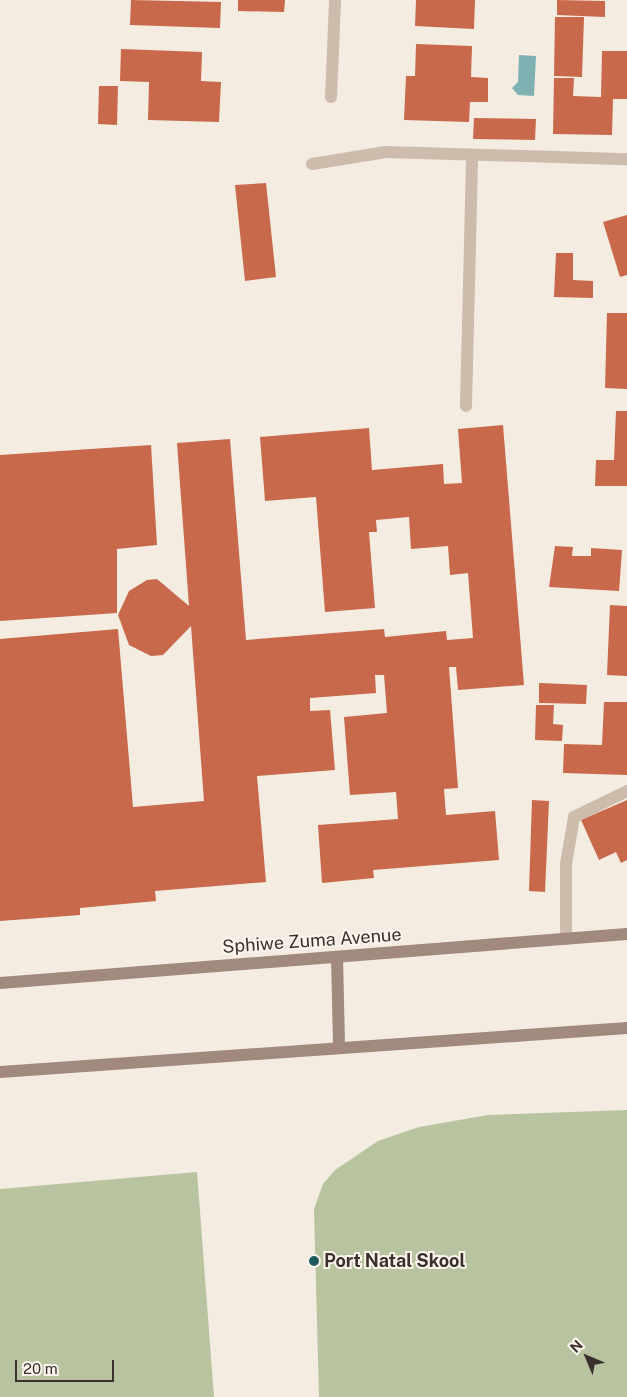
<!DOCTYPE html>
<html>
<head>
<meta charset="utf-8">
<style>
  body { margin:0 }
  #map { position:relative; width:627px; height:1397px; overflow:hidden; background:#f4ebe1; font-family:"Public Sans",sans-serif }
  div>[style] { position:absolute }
  .green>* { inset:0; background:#b8c4a0 }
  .water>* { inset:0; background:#7fb0b2 }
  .building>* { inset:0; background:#c8694b }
  .lane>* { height:12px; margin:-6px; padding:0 6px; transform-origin:6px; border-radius:6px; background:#cdbbac }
  .street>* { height:12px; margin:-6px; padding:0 6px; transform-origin:6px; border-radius:6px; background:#cdbbac }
  .secondary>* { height:12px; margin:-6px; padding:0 6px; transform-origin:6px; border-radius:6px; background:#a18a7d }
  .dots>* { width:14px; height:14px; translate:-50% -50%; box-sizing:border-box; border:2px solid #fbf5ee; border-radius:50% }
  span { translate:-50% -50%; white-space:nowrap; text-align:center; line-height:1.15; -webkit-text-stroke:4px #fbf5ee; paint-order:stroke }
  .street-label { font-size:18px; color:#3b302b }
  .poi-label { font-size:18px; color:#3b302b; font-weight:700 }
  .left { translate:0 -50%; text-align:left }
  .north { position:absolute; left:562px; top:1332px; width:50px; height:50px; -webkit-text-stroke:4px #fbf5ee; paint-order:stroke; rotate:315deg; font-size:14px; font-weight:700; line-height:20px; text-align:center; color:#3b302b }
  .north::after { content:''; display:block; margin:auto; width:18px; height:22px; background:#3b302b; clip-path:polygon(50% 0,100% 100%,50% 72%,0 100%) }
  .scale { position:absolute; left:15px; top:1360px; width:99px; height:22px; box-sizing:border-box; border:2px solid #3b302b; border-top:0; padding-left:6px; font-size:15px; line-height:18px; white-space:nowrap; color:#3b302b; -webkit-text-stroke:4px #fbf5ee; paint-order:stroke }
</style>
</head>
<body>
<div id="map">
  <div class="green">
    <i style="clip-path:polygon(627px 1110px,627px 1397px,319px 1397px,314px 1209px,323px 1184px,335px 1170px,378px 1141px,419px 1127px,488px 1115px)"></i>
    <i style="clip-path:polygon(197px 1172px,214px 1397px,0 1397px,0 1189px)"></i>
  </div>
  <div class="water">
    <i style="clip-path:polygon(519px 55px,536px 56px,534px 96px,518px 95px,512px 88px,518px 82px)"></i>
  </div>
  <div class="building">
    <i style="clip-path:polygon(131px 0,221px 2px,220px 28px,130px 25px)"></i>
    <i style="clip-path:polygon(238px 0,285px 0,284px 12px,238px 11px)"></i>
    <i style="clip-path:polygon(416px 0,475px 0,474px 29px,415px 26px)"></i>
    <i style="clip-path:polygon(557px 0,605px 1px,605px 17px,557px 15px)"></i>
    <i style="clip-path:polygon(555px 17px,584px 17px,582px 77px,554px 76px)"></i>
    <i style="clip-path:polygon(416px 44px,472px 46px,471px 77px,488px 78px,488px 102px,470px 102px,469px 122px,404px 120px,406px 76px,415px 76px)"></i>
    <i style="clip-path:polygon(121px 49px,202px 52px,201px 81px,221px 82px,219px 122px,148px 120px,149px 82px,120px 81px)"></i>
    <i style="clip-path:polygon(602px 51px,627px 51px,627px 99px,613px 99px,612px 135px,553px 134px,554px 78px,574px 78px,573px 96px,601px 97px)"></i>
    <i style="clip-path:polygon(99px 86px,118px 86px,117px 125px,98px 124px)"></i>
    <i style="clip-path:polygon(474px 118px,536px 119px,535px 140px,473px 139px)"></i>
    <i style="clip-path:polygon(266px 183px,276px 277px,245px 281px,235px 185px)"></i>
    <i style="clip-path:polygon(627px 215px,627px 275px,620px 277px,603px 222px)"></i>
    <i style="clip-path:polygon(556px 253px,573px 253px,573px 280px,593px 281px,593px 298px,554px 297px)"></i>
    <i style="clip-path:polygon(607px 313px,627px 313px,627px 389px,605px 388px)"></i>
    <i style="clip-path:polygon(616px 411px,627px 411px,627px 486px,595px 486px,596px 460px,614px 460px)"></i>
    <i style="clip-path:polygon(503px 425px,524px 685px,458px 690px,456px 667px,449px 667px,458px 788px,444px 789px,446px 815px,495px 811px,499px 860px,373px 870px,374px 878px,322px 883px,318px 825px,398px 819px,396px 792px,350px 795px,344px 717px,387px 713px,384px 675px,375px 675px,376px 693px,310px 698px,310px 711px,330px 710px,335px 770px,257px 776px,266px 882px,155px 891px,156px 901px,80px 908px,80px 915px,0 921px,0 639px,118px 629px,133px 807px,204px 801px,191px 626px,163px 655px,151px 656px,129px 645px,118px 615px,129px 591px,147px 580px,157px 579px,189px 606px,177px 443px,230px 439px,246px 640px,384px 629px,385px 637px,446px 631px,447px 640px,473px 638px,468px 573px,450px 575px,448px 546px,411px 549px,409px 517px,376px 520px,377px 532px,369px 532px,375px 608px,325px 612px,316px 497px,265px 501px,260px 437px,369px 428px,372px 470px,443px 464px,444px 484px,462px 483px,458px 429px)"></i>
    <i style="clip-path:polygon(151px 445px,157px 545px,117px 549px,117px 613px,0 621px,0 455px)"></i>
    <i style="clip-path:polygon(555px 546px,573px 547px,572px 556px,591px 556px,591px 548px,622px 550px,619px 591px,549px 587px)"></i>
    <i style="clip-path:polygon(610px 605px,627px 606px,627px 676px,607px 675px)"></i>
    <i style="clip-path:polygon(539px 683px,587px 685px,586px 704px,539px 703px)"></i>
    <i style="clip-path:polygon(604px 702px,627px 702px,627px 775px,563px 773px,564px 744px,602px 745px)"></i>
    <i style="clip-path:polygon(536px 705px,554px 705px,553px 724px,563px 725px,562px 741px,535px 740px)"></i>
    <i style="clip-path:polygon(532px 800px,549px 801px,545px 892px,529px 891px)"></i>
    <i style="clip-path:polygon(627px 800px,627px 860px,621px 863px,616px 852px,599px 860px,581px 820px)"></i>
  </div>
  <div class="lane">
    <i style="left:312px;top:164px;width:75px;rotate:-9.2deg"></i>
    <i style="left:386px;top:152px;width:241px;rotate:1.7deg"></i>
    <i style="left:466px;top:406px;width:251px;rotate:-88.6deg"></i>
    <i style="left:566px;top:939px;width:75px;rotate:-90deg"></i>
    <i style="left:566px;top:864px;width:48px;rotate:-80.3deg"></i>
    <i style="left:574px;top:817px;width:59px;rotate:-26.1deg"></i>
  </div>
  <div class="street">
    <i style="left:331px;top:97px;width:97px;rotate:-87.6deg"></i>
  </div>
  <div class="secondary">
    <i style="left:337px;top:957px;width:91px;rotate:88.7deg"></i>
    <i style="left:0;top:983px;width:629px;rotate:-4.47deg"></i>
    <i style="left:0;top:1072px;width:629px;rotate:-4.01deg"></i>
  </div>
  <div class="dots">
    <i style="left:314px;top:1261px;background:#1f5a5e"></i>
  </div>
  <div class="street-label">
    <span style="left:312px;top:941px;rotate:-4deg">Sphiwe Zuma Avenue</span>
  </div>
  <div class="poi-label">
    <span class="left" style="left:324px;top:1261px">Port Natal Skool</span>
  </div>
  <div class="north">N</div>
  <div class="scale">20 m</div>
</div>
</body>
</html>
